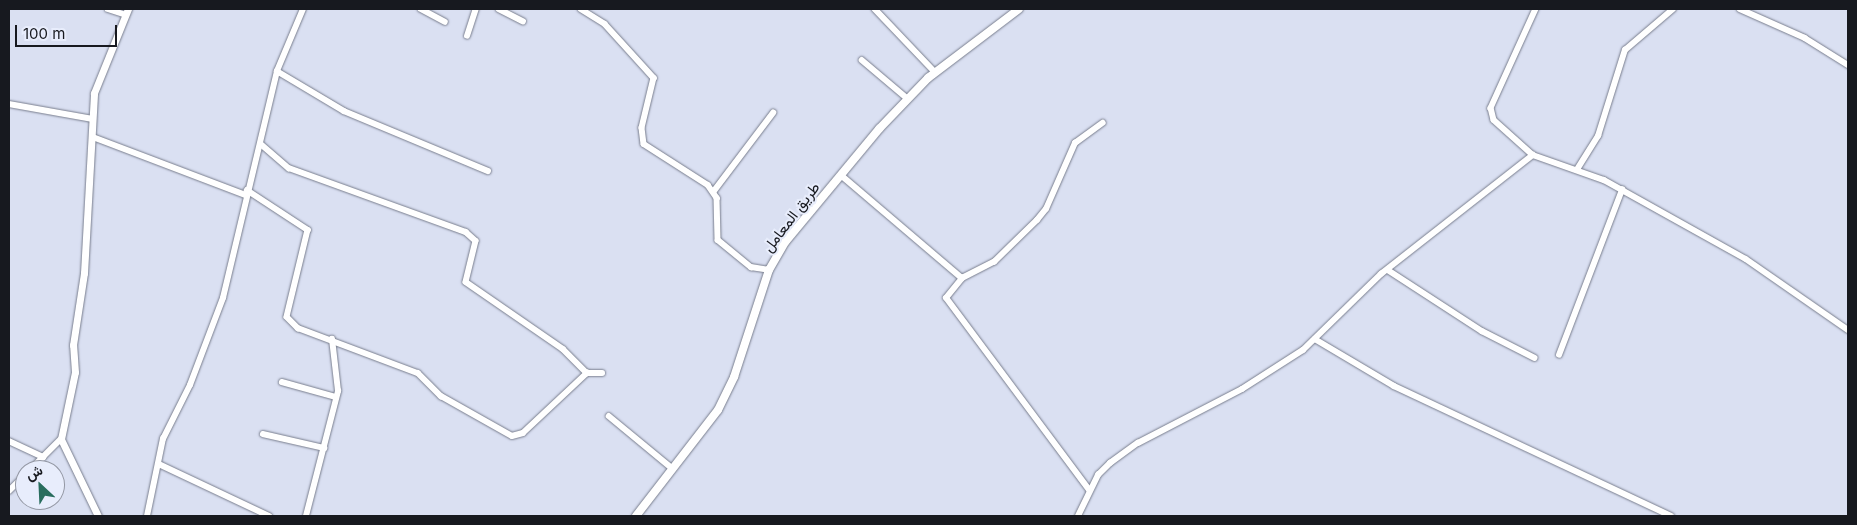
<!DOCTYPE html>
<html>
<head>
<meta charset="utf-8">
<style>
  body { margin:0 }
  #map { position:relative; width:1857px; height:525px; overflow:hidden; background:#dae0f2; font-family:Inter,Vazirmatn,sans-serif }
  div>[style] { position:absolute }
  .roads { filter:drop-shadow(0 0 1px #787d8d) drop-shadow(0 0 1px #787d8d) }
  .minor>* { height:5.5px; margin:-2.75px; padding:0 2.75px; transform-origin:2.75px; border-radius:2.75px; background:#fff }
  .tertiary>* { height:7px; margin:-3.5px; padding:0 3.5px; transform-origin:3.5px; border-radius:3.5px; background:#fff }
  .secondary>* { height:8px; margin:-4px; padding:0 4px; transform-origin:4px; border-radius:4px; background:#fff }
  span { translate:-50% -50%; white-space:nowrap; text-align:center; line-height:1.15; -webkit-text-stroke:4px #e8edfc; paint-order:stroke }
  .street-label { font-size:15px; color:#17191f }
  .frame { position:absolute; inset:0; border:10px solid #17191f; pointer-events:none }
  .north { position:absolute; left:15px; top:460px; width:50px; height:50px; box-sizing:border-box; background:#e8edfc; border:1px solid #9498a4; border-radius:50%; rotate:335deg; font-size:14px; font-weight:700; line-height:20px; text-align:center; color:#17191f }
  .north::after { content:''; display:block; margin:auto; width:18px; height:22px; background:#296d5e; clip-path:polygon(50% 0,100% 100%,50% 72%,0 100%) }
  .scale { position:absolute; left:15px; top:25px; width:102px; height:22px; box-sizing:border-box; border:2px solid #17191f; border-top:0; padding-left:6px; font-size:15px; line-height:18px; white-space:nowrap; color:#17191f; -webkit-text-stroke:4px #e8edfc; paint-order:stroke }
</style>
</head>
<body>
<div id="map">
  <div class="roads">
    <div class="minor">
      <i style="left:108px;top:9px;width:19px;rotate:18deg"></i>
      <i style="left:421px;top:9px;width:27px;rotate:28deg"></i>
      <i style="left:499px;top:9px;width:27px;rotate:27deg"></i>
      <i style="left:581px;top:9px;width:28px;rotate:32deg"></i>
      <i style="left:605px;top:24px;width:73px;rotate:47.8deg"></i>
      <i style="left:654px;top:78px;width:51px;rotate:103.5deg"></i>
      <i style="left:642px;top:128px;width:16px;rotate:83deg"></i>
      <i style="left:644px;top:144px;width:76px;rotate:32.6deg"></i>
      <i style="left:708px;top:185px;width:16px;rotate:55deg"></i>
      <i style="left:717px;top:198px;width:42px;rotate:88.6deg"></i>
      <i style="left:718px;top:240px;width:43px;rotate:39.3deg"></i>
      <i style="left:751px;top:267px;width:18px;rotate:9deg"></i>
      <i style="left:875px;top:9px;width:87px;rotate:46.4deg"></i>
      <i style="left:1536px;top:9px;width:109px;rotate:114.4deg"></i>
      <i style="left:1491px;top:108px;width:12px;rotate:76deg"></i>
      <i style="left:1494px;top:120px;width:52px;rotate:41.9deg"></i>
      <i style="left:1533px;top:155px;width:75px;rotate:19.4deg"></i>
      <i style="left:1604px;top:180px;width:162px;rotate:29.1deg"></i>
      <i style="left:1746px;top:259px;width:124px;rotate:34.8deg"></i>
      <i style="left:1740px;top:9px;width:71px;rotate:24deg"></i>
      <i style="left:1805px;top:38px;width:51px;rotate:32.1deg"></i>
      <i style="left:467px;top:36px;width:28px;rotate:-72deg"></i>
      <i style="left:862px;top:60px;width:60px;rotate:40.3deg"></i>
      <i style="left:277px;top:71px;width:78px;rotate:30.8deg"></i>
      <i style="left:344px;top:111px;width:156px;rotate:22.6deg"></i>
      <i style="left:9px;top:104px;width:85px;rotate:10.1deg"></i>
      <i style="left:93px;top:137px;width:164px;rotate:20.8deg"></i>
      <i style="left:261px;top:144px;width:37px;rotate:41deg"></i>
      <i style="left:289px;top:168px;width:188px;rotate:19.9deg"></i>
      <i style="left:466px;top:232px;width:13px;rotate:42deg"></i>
      <i style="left:476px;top:241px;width:42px;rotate:103.7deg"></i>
      <i style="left:466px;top:282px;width:118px;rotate:34.6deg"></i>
      <i style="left:563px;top:349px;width:34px;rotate:45deg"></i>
      <i style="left:587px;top:373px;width:15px"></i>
      <i style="left:1578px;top:168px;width:38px;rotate:-58deg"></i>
      <i style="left:1598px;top:136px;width:90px;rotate:-72.6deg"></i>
      <i style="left:1625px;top:50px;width:63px;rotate:-40.5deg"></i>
      <i style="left:841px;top:175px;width:159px;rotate:40.4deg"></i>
      <i style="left:247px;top:190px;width:73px;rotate:33.3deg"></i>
      <i style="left:308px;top:230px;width:89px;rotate:103.6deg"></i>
      <i style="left:287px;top:317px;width:16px;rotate:45deg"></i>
      <i style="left:298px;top:328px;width:128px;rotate:20.6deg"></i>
      <i style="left:418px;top:373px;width:33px;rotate:45deg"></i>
      <i style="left:441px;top:396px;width:81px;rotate:29.4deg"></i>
      <i style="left:512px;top:436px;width:11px;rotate:-15deg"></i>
      <i style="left:523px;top:433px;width:88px;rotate:-43.2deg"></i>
      <i style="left:714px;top:191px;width:98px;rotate:-52.9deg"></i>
      <i style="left:1388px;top:270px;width:112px;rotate:33deg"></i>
      <i style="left:1482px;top:331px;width:59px;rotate:27deg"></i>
      <i style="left:1315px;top:339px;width:92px;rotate:30.7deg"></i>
      <i style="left:1394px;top:386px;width:306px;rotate:25.1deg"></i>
      <i style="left:1559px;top:355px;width:177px;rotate:-69.1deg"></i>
      <i style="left:282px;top:382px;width:56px;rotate:15.5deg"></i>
      <i style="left:609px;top:416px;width:83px;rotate:39.6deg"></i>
      <i style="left:263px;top:434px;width:63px;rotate:12.9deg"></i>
      <i style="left:9px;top:441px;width:38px;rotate:25deg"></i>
      <i style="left:159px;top:464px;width:122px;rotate:25.3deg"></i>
      <i style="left:30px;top:470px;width:44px;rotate:-45deg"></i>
      <i style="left:1089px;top:490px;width:239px;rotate:-126.7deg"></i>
      <i style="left:946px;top:298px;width:26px;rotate:-51deg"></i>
      <i style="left:962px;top:278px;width:36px;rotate:-27deg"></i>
      <i style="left:994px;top:262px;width:60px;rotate:-44.3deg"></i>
      <i style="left:1037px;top:220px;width:14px;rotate:-51deg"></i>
      <i style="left:1046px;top:209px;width:72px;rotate:-66.3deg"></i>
      <i style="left:1075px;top:143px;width:34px;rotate:-36deg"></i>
      <i style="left:9px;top:491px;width:23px;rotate:-45deg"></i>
      <i style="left:147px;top:516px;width:79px;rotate:-78.3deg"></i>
      <i style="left:163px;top:439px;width:60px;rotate:-63.4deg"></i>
      <i style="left:190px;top:385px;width:93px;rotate:-69.2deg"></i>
      <i style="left:223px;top:298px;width:233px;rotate:-76.6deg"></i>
      <i style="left:277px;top:71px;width:67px;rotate:-67.2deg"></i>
      <i style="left:306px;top:516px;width:129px;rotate:-75.6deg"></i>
      <i style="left:338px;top:391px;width:52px;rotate:-96.6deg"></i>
      <i style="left:1078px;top:516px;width:46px;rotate:-64deg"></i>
      <i style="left:1098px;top:475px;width:17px;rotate:-45deg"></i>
      <i style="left:1110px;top:463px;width:34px;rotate:-36deg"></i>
      <i style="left:1138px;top:443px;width:117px;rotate:-27.4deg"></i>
      <i style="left:1242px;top:389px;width:72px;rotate:-32.6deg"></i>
      <i style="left:1303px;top:350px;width:109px;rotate:-44.3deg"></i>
      <i style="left:1381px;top:274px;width:193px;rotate:-38.1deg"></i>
    </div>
    <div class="tertiary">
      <i style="left:98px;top:516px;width:85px;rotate:-115.7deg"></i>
      <i style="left:61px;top:439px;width:68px;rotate:-78.2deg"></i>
      <i style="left:75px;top:372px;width:27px;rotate:-94deg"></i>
      <i style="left:73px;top:345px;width:73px;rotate:-81.3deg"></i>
      <i style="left:84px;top:273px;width:180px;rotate:-86.8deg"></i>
      <i style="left:94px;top:93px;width:91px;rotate:-68deg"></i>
    </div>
    <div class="secondary">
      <i style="left:636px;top:516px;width:134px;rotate:-52.3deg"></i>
      <i style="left:718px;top:410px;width:37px;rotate:-64deg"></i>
      <i style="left:734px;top:377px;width:113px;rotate:-71.9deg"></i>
      <i style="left:769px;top:270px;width:34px;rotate:-60deg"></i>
      <i style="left:786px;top:241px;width:146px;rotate:-50.3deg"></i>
      <i style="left:879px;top:129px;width:71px;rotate:-46.1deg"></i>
      <i style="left:928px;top:78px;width:114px;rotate:-37.2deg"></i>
    </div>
  </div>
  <div class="street-label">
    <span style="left:791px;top:217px;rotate:-53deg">طريق المعامل</span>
  </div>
  <div class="frame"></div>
  <div class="north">ش</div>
  <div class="scale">100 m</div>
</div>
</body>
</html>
